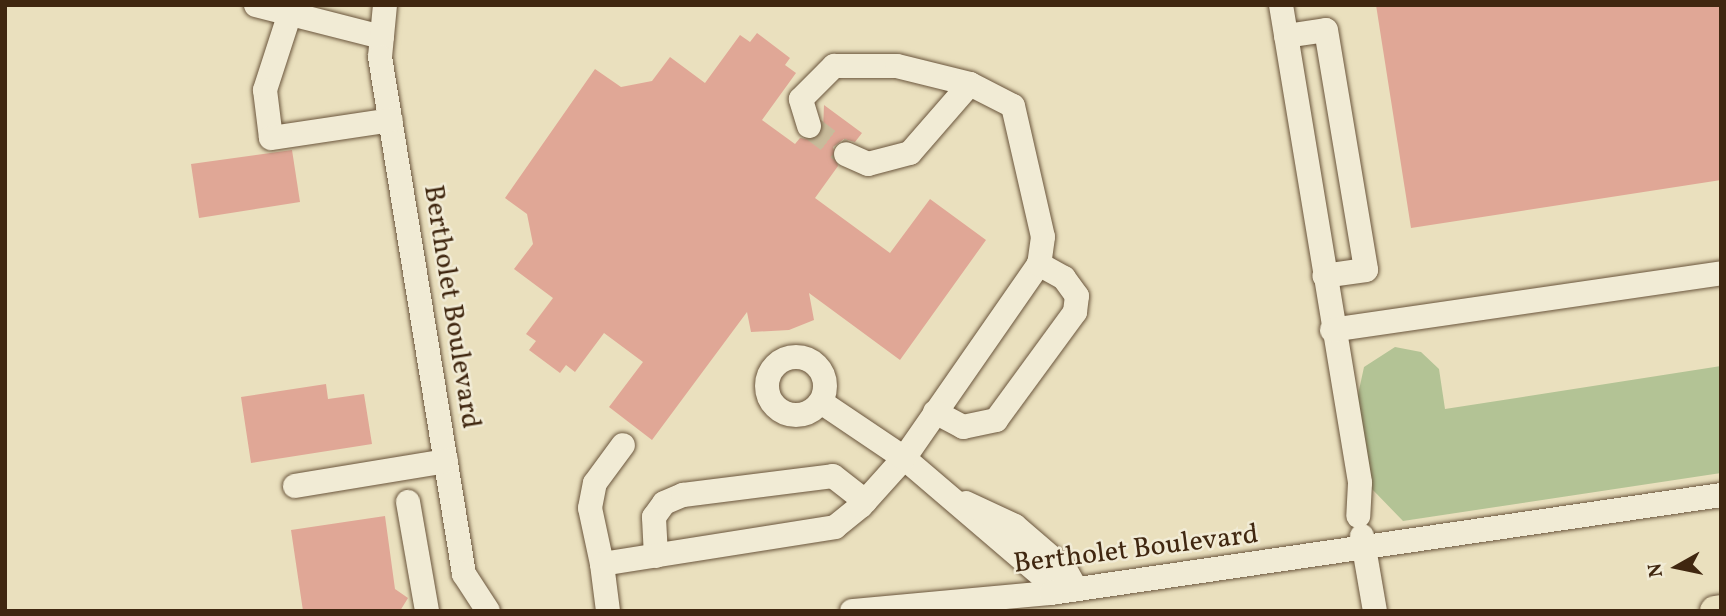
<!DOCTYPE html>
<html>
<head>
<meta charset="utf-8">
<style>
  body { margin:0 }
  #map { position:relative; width:1726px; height:616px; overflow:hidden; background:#eae0be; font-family:Vollkorn,serif }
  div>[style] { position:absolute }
  .green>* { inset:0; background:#b3c395 }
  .building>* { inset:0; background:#e0a796 }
  .minor-tunnel>* { height:24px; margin-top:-12px; transform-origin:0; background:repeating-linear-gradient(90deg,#c8bb9b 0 24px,transparent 0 36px) }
  .roads { filter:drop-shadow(0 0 2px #6a553c) drop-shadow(0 0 2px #6a553c) }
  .minor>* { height:24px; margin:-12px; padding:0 12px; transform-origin:12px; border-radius:12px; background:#f1ebd5 }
  .minor>.ring { margin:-12px; padding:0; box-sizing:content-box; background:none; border:24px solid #f1ebd5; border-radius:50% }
  .major>* { height:30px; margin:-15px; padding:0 15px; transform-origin:15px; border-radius:15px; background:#eae0be }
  span { translate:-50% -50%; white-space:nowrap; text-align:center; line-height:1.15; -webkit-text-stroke:5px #f1ebd5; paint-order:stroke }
  .street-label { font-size:28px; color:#402710 }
  .frame { position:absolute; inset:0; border:7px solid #402710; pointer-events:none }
  .north { position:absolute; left:1642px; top:532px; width:70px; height:70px; -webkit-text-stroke:5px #f1ebd5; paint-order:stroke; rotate:261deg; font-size:19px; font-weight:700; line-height:28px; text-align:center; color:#402710 }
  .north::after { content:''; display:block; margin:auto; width:24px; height:32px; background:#402710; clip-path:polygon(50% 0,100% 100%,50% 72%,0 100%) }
</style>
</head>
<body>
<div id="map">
  <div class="green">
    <i style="clip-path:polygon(1395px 347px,1421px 352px,1439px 369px,1445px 409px,1721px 366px,1721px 473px,1403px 521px,1371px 488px,1356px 404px,1364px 367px)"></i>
  </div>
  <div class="building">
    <i style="clip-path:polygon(1376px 5px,1721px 5px,1721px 180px,1411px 228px)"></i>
    <i style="clip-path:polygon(757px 33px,790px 58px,785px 65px,796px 73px,762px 120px,795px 144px,800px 138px,813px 140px,823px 130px,824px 105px,862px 133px,855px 142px,844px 139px,833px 147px,838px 166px,815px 198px,890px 253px,930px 199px,986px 240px,900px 360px,809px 293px,814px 320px,789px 330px,751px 332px,747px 312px,652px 440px,609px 407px,643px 362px,604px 333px,575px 372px,566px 365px,560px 373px,529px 350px,536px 341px,526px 334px,553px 298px,514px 269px,533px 244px,527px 214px,505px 198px,595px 69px,621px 87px,652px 81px,670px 57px,705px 83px,740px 35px,750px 42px)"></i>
    <i style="clip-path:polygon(292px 150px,300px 202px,199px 218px,191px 164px)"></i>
    <i style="clip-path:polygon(326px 384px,328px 399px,364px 394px,372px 444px,251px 463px,241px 397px)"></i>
    <i style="clip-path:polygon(385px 516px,395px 589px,408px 598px,400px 611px,303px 611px,291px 530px)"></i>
  </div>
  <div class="minor-tunnel">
    <i style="left:809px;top:126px;width:46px;rotate:37.1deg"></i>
  </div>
  <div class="roads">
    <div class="minor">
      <i style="left:256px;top:5px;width:130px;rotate:14.3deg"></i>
      <i style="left:385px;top:5px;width:52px;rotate:95.5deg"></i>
      <i style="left:380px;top:57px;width:524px;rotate:80.77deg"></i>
      <i style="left:464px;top:574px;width:44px;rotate:57deg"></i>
      <i style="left:1281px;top:5px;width:484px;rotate:80.6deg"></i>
      <i style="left:1360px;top:483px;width:33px;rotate:93deg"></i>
      <i style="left:289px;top:16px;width:78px;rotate:108deg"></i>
      <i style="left:265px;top:90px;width:48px;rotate:82.9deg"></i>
      <i style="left:271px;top:138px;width:121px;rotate:-8.5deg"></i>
      <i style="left:1286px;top:36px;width:40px;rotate:-8.5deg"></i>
      <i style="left:1326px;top:30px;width:243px;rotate:80.5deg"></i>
      <i style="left:1366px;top:270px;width:42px;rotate:171.9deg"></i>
      <i style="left:970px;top:84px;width:48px;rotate:27.1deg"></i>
      <i style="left:1013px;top:106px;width:134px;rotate:77.1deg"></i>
      <i style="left:1043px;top:237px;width:27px;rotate:98deg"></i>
      <i style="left:1039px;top:264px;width:236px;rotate:124.8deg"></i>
      <i style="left:904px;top:458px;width:189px;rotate:40.5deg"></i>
      <i style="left:1048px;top:581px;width:12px;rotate:76deg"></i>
      <i style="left:809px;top:126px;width:28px;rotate:-107deg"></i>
      <i style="left:801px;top:99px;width:47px;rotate:-45deg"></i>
      <i style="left:834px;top:66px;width:63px"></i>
      <i style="left:897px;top:66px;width:75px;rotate:13.9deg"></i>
      <i style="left:970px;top:84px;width:91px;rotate:131deg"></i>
      <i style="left:910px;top:153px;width:43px;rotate:165.3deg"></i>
      <i style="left:868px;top:164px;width:24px;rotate:-156deg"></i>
      <i style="left:1332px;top:330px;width:393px;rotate:-8.3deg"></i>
      <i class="ring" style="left:767px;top:357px;width:34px;height:34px"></i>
      <i style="left:935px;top:412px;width:32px;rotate:28deg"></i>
      <i style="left:963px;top:427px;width:34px;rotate:-12deg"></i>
      <i style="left:996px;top:420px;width:134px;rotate:-53.8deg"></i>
      <i style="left:1075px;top:312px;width:16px;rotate:-83deg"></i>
      <i style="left:1077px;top:296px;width:22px;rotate:-126deg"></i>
      <i style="left:1064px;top:278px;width:29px;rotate:-151deg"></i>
      <i style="left:295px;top:486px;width:153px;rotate:-9.4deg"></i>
      <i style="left:408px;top:502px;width:111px;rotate:80.1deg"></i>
      <i style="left:966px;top:503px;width:54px;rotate:25.1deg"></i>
      <i style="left:1015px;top:526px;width:66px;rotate:40.7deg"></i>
      <i style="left:1065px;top:569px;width:23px;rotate:61deg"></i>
      <i style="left:1362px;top:536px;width:76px;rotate:80.2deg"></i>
      <i style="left:656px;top:556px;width:39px;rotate:-93deg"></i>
      <i style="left:654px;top:517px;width:17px;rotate:-54deg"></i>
      <i style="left:664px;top:503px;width:21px;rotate:-23deg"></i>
      <i style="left:683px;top:495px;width:151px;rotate:-7.2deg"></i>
      <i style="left:833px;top:476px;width:41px;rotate:38deg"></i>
      <i style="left:602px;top:564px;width:57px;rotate:-102.1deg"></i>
      <i style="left:590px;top:508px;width:25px;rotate:-79deg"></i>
      <i style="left:595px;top:483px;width:47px;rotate:-53.6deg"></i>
      <i style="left:608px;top:611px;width:47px;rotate:-97.3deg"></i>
      <i style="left:602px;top:564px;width:236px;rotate:-9deg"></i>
      <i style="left:835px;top:527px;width:33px;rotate:-39deg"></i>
      <i style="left:861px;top:506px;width:64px;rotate:-48.1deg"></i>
      <i style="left:904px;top:458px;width:100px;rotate:-146deg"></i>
      <i style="left:852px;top:611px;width:200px;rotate:-5.2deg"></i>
      <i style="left:1051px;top:593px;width:677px;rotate:-8.32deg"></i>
    </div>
    <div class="major">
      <i style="left:1715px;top:611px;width:6px;rotate:-9deg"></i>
    </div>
  </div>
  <div class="street-label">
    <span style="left:451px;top:307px;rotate:81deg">Bertholet Boulevard</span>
    <span style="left:1136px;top:550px;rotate:-7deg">Bertholet Boulevard</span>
  </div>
  <div class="frame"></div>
  <div class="north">N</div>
</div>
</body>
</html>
